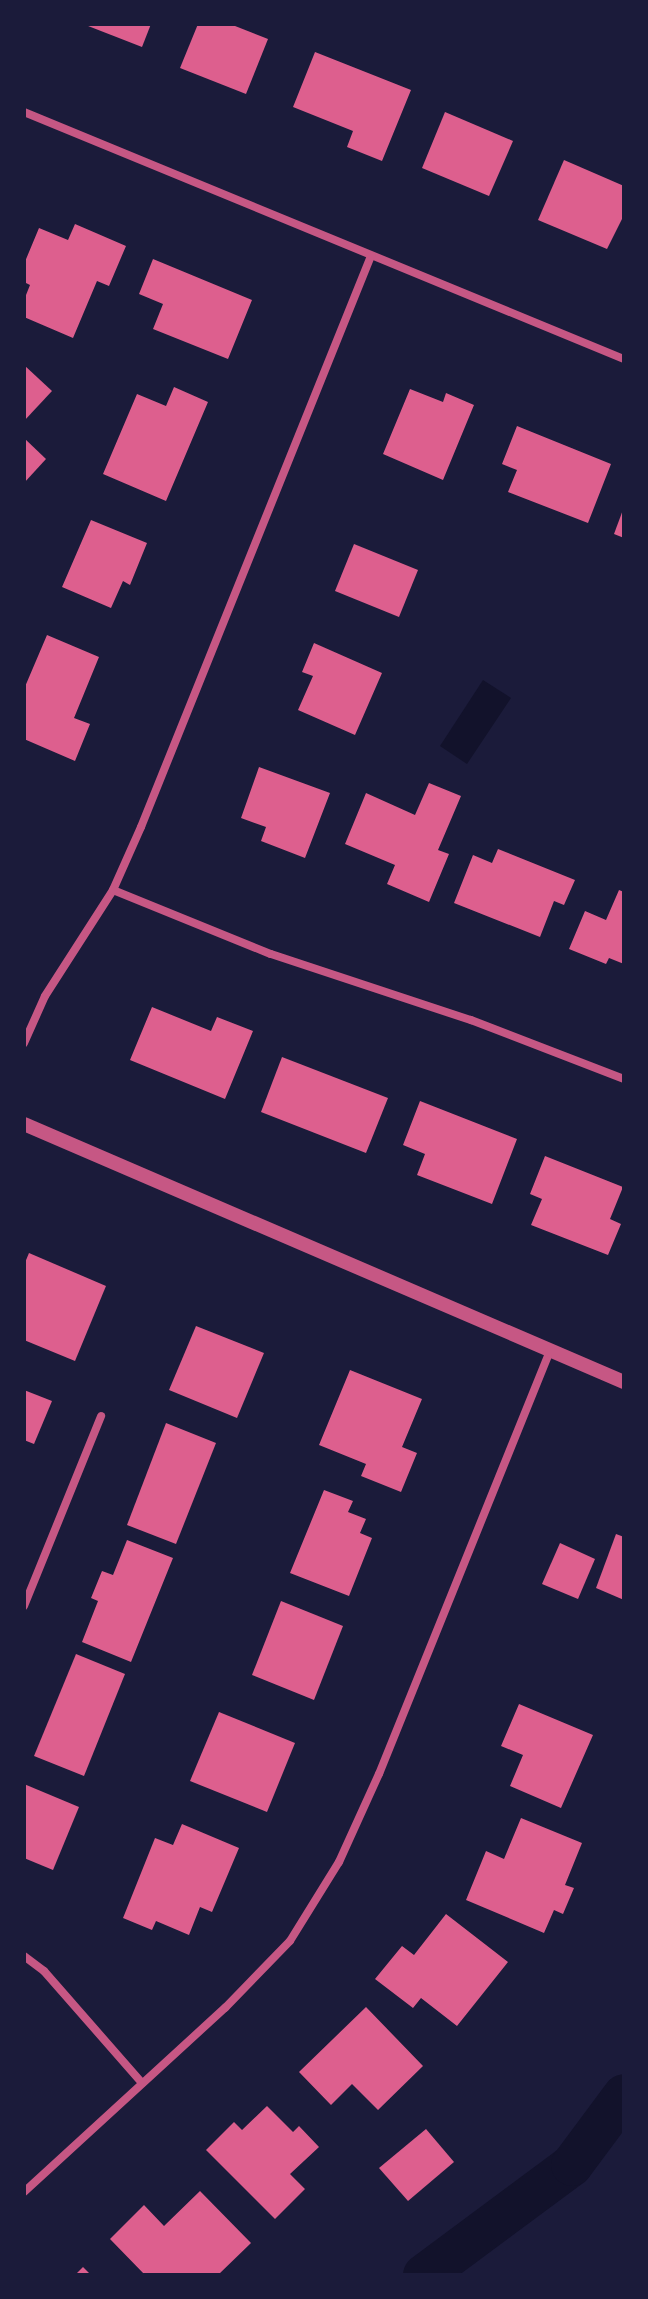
<!DOCTYPE html>
<html>
<head>
<meta charset="utf-8">
<style>
  body { margin:0 }
  #map { position:relative; width:648px; height:2299px; overflow:hidden; background:#1b1b3a; font-family:Ubuntu,sans-serif }
  div>[style] { position:absolute }
  .water>* { inset:0; background:#12122b }
  .canal>* { height:42px; margin:-21px; padding:0 21px; transform-origin:21px; border-radius:21px; background:#12122b }
  .building>* { inset:0; background:#dd5f8e }
  .minor>* { height:8px; margin:-4px; padding:0 4px; transform-origin:4px; border-radius:4px; background:#c65784 }
  .tertiary>* { height:14px; margin:-7px; padding:0 7px; transform-origin:7px; border-radius:7px; background:#c65784 }
  span { translate:-50% -50%; white-space:nowrap; text-align:center; line-height:1.15; -webkit-text-stroke:8px #1b1b3a; paint-order:stroke }
  .frame { position:absolute; inset:0; border:26px solid #1b1b3a; pointer-events:none }
</style>
</head>
<body>
<div id="map">
  <div class="water">
    <i style="clip-path:polygon(483px 680px,511px 698px,467px 764px,440px 746px)"></i>
  </div>
  <div class="canal">
    <i style="left:424px;top:2275px;width:184px;rotate:-36.6deg"></i>
    <i style="left:572px;top:2165px;width:87px;rotate:-53.4deg"></i>
  </div>
  <div class="building">
    <i style="clip-path:polygon(83px 24px,151px 24px,142px 47px)"></i>
    <i style="clip-path:polygon(198px 24px,230px 24px,268px 39px,246px 94px,180px 68px)"></i>
    <i style="clip-path:polygon(315px 52px,411px 90px,382px 161px,347px 147px,353px 131px,293px 107px)"></i>
    <i style="clip-path:polygon(445px 112px,513px 141px,489px 196px,422px 168px)"></i>
    <i style="clip-path:polygon(564px 160px,624px 186px,624px 215px,607px 249px,538px 220px)"></i>
    <i style="clip-path:polygon(75px 224px,126px 246px,109px 286px,97px 281px,73px 338px,24px 317px,24px 300px,30px 285px,24px 282px,24px 264px,39px 228px,68px 240px)"></i>
    <i style="clip-path:polygon(153px 259px,252px 300px,228px 359px,153px 329px,163px 304px,139px 294px)"></i>
    <i style="clip-path:polygon(24px 365px,52px 391px,24px 421px)"></i>
    <i style="clip-path:polygon(174px 387px,208px 402px,166px 501px,103px 474px,137px 394px,166px 406px)"></i>
    <i style="clip-path:polygon(410px 389px,443px 402px,446px 393px,474px 405px,443px 480px,383px 454px)"></i>
    <i style="clip-path:polygon(517px 426px,611px 464px,588px 523px,508px 492px,517px 470px,502px 464px)"></i>
    <i style="clip-path:polygon(24px 438px,46px 459px,24px 483px)"></i>
    <i style="clip-path:polygon(624px 507px,624px 538px,614px 534px)"></i>
    <i style="clip-path:polygon(91px 520px,147px 543px,130px 585px,123px 581px,111px 608px,62px 587px)"></i>
    <i style="clip-path:polygon(354px 544px,418px 570px,399px 617px,335px 591px)"></i>
    <i style="clip-path:polygon(47px 635px,99px 657px,74px 718px,90px 724px,75px 761px,24px 739px,24px 689px)"></i>
    <i style="clip-path:polygon(314px 643px,382px 673px,355px 735px,298px 710px,313px 676px,302px 672px)"></i>
    <i style="clip-path:polygon(259px 767px,330px 793px,305px 858px,261px 841px,266px 827px,241px 818px)"></i>
    <i style="clip-path:polygon(429px 783px,461px 796px,438px 850px,449px 854px,429px 902px,387px 884px,395px 865px,345px 844px,366px 793px,415px 815px)"></i>
    <i style="clip-path:polygon(498px 849px,575px 880px,564px 905px,554px 901px,540px 937px,454px 903px,473px 855px,492px 863px)"></i>
    <i style="clip-path:polygon(619px 890px,624px 892px,624px 964px,609px 958px,606px 964px,569px 949px,585px 911px,606px 920px)"></i>
    <i style="clip-path:polygon(152px 1007px,211px 1031px,217px 1017px,253px 1031px,225px 1099px,130px 1060px)"></i>
    <i style="clip-path:polygon(282px 1057px,388px 1098px,366px 1153px,261px 1112px)"></i>
    <i style="clip-path:polygon(420px 1101px,517px 1139px,492px 1204px,417px 1175px,425px 1154px,403px 1145px)"></i>
    <i style="clip-path:polygon(545px 1156px,623px 1187px,610px 1219px,621px 1224px,608px 1255px,531px 1225px,542px 1199px,530px 1194px)"></i>
    <i style="clip-path:polygon(29px 1253px,106px 1286px,75px 1361px,24px 1340px,24px 1265px)"></i>
    <i style="clip-path:polygon(196px 1326px,264px 1353px,237px 1418px,169px 1390px)"></i>
    <i style="clip-path:polygon(350px 1370px,422px 1399px,402px 1447px,417px 1453px,401px 1492px,361px 1476px,366px 1464px,319px 1445px)"></i>
    <i style="clip-path:polygon(24px 1390px,52px 1401px,34px 1444px,24px 1440px)"></i>
    <i style="clip-path:polygon(166px 1423px,216px 1443px,176px 1544px,127px 1525px)"></i>
    <i style="clip-path:polygon(324px 1490px,353px 1501px,348px 1512px,366px 1519px,360px 1533px,372px 1538px,349px 1596px,290px 1573px)"></i>
    <i style="clip-path:polygon(616px 1534px,624px 1537px,624px 1600px,596px 1588px)"></i>
    <i style="clip-path:polygon(127px 1540px,173px 1558px,131px 1662px,82px 1642px,98px 1601px,91px 1598px,102px 1571px,113px 1575px)"></i>
    <i style="clip-path:polygon(560px 1543px,595px 1559px,578px 1599px,542px 1584px)"></i>
    <i style="clip-path:polygon(281px 1601px,343px 1626px,314px 1700px,252px 1675px)"></i>
    <i style="clip-path:polygon(76px 1654px,125px 1674px,84px 1776px,34px 1756px)"></i>
    <i style="clip-path:polygon(519px 1704px,593px 1735px,561px 1808px,510px 1786px,523px 1755px,501px 1746px)"></i>
    <i style="clip-path:polygon(219px 1712px,295px 1743px,267px 1812px,190px 1781px)"></i>
    <i style="clip-path:polygon(24px 1784px,79px 1807px,53px 1870px,24px 1858px)"></i>
    <i style="clip-path:polygon(521px 1818px,582px 1843px,565px 1885px,574px 1888px,563px 1914px,554px 1910px,544px 1933px,466px 1900px,486px 1851px,504px 1859px)"></i>
    <i style="clip-path:polygon(182px 1824px,239px 1848px,212px 1912px,200px 1907px,189px 1935px,156px 1921px,152px 1930px,123px 1918px,155px 1838px,173px 1845px)"></i>
    <i style="clip-path:polygon(446px 1914px,508px 1962px,457px 2026px,421px 1998px,413px 2008px,375px 1979px,402px 1946px,414px 1955px)"></i>
    <i style="clip-path:polygon(366px 2007px,423px 2066px,378px 2110px,352px 2084px,331px 2105px,299px 2072px)"></i>
    <i style="clip-path:polygon(267px 2106px,293px 2132px,299px 2126px,319px 2147px,290px 2174px,305px 2189px,275px 2219px,206px 2150px,234px 2122px,242px 2130px)"></i>
    <i style="clip-path:polygon(426px 2129px,454px 2162px,408px 2201px,379px 2168px)"></i>
    <i style="clip-path:polygon(200px 2191px,251px 2243px,218px 2275px,145px 2275px,110px 2239px,144px 2205px,164px 2226px)"></i>
    <i style="clip-path:polygon(83px 2267px,91px 2275px,75px 2275px)"></i>
  </div>
  <div class="minor">
    <i style="left:24px;top:112px;width:649px;rotate:22.38deg"></i>
    <i style="left:113px;top:890px;width:170px;rotate:22.1deg"></i>
    <i style="left:271px;top:954px;width:211px;rotate:18.3deg"></i>
    <i style="left:471px;top:1020px;width:164px;rotate:21.1deg"></i>
    <i style="left:24px;top:1043px;width:51px;rotate:-65.9deg"></i>
    <i style="left:45px;top:996px;width:126px;rotate:-57.3deg"></i>
    <i style="left:113px;top:890px;width:69px;rotate:-66deg"></i>
    <i style="left:141px;top:827px;width:616px;rotate:-68.06deg"></i>
    <i style="left:24px;top:1606px;width:205px;rotate:-67.9deg"></i>
    <i style="left:24px;top:1956px;width:25px;rotate:37deg"></i>
    <i style="left:44px;top:1971px;width:149px;rotate:48.8deg"></i>
    <i style="left:24px;top:2192px;width:273px;rotate:-42.5deg"></i>
    <i style="left:225px;top:2008px;width:93px;rotate:-45.9deg"></i>
    <i style="left:290px;top:1941px;width:93px;rotate:-58.2deg"></i>
    <i style="left:339px;top:1862px;width:97px;rotate:-65.6deg"></i>
    <i style="left:379px;top:1774px;width:456px;rotate:-68deg"></i>
  </div>
  <div class="tertiary">
    <i style="left:24px;top:1124px;width:653px;rotate:23.27deg"></i>
  </div>
  <div class="frame"></div>
</div>
</body>
</html>
